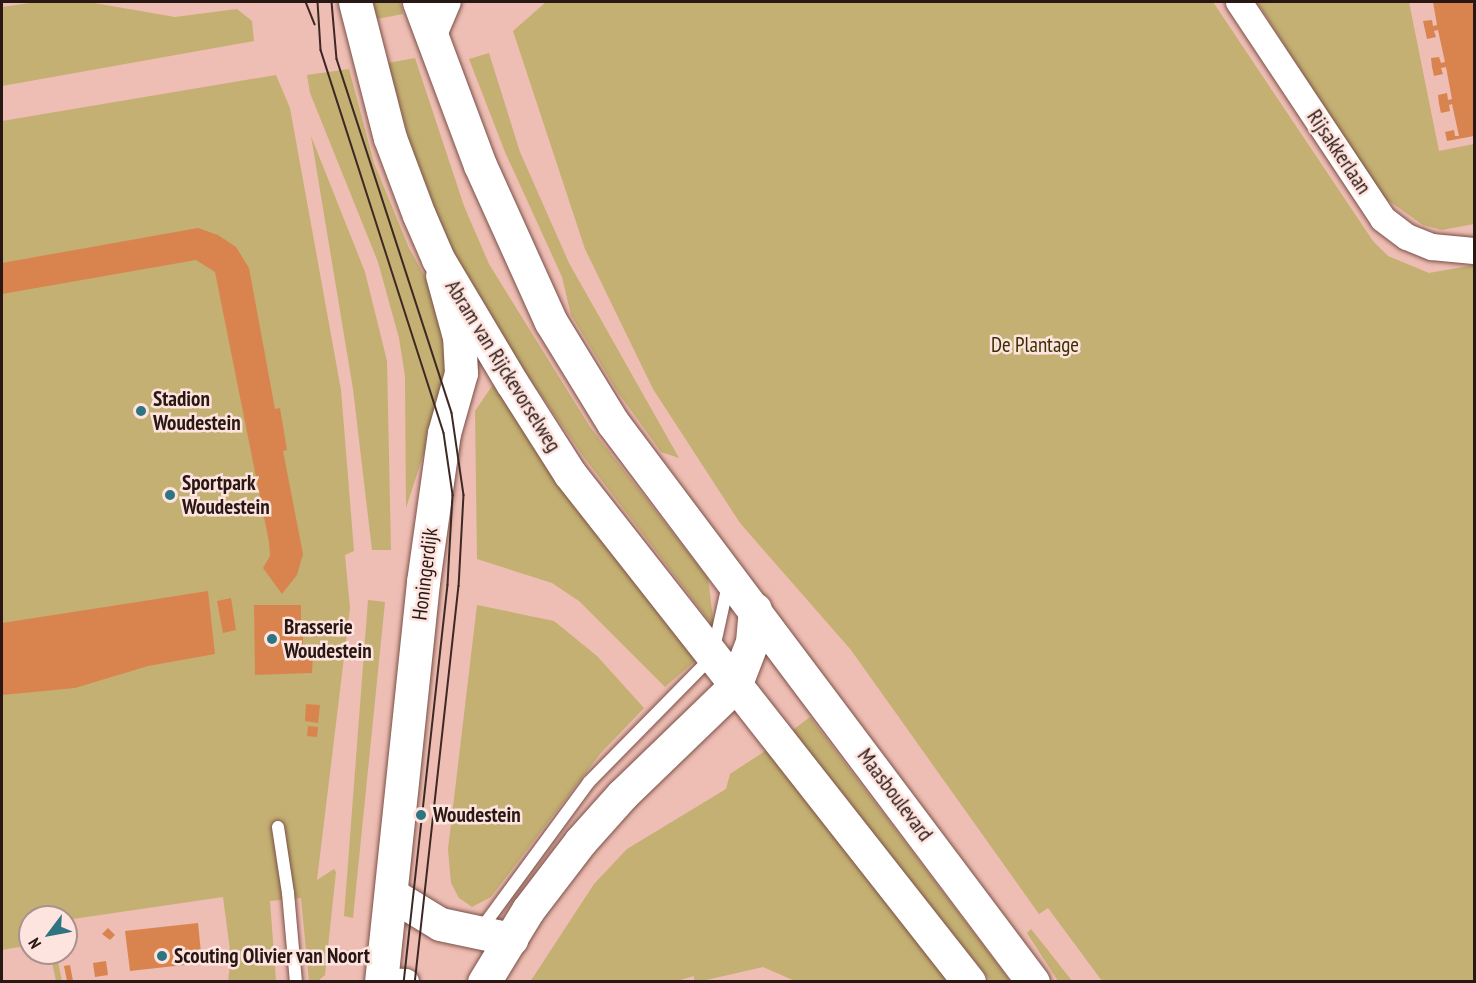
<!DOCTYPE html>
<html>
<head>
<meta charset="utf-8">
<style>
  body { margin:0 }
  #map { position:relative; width:1476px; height:983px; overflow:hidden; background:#eebdb3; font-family:"PT Sans Narrow",sans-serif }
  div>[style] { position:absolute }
  .green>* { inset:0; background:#c4b072 }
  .building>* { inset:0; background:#d9844e }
  .roads { filter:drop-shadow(0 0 2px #7a5047) drop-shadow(0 0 2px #7a5047) }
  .lane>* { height:12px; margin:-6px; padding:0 6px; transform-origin:6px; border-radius:6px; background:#fff }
  .street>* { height:26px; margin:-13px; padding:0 13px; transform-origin:13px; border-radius:13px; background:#fff }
  .secondary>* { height:33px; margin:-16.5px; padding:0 16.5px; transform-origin:16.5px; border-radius:16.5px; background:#fff }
  .primary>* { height:33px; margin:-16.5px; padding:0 16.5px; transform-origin:16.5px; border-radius:16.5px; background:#fff }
  .tram>* { height:1.5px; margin:-0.75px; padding:0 0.75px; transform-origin:0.75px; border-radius:0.75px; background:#3d2824 }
  .dots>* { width:16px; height:16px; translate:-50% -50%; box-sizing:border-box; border:3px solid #fee4df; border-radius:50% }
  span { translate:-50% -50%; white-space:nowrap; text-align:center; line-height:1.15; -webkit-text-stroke:5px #fee4df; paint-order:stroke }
  .street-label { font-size:21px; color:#291714 }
  .park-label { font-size:21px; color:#3b2e01 }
  .poi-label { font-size:21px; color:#291714; font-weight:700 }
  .left { translate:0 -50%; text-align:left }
  .frame { position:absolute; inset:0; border:3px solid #291714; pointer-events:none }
  .north { position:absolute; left:18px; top:905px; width:60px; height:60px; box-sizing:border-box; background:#fee4df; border:2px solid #a9928e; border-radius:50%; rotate:238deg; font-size:16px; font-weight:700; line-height:24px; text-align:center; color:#291714 }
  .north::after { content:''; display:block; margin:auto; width:21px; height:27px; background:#2e7481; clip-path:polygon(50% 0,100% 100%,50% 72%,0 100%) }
</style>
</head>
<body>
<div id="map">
  <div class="green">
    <i style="clip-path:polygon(37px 2px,88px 2px,175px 17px,237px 9px,252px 21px,254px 41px,2px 86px,2px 7px)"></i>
    <i style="clip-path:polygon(373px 2px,400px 2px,403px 14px,377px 19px)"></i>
    <i style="clip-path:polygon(546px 2px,1213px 2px,1373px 241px,1388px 256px,1429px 273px,1474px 265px,1474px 981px,1102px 981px,1048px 908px,1039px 914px,851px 650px,740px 523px,653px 389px,585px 249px,513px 31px)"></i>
    <i style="clip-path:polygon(1257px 2px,1409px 2px,1439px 151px,1474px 144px,1474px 224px,1442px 230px,1423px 225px,1382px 196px)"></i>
    <i style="clip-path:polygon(489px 53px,520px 152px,569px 263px,679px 458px,661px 452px,617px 391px,571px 315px,562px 277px,505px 152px,469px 59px)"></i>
    <i style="clip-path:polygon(415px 58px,464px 206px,489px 264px,590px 427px,708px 578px,714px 627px,583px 456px,468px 288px,419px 176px,388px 63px)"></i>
    <i style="clip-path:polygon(349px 69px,374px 163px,409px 248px,433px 291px,452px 344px,434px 422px,406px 508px,405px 376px,399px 338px,378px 262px,310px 93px,307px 75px)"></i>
    <i style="clip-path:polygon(276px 75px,290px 108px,341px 390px,354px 551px,345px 555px,350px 608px,317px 880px,334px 869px,336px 872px,325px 975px,318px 981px,309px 981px,301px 898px,270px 901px,276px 981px,228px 981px,231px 958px,223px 897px,66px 920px,30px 917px,30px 945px,2px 950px,2px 121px)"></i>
    <i style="clip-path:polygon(311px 136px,365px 272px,387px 361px,391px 550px,372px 550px,353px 389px)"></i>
    <i style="clip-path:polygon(494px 383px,701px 656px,665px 687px,579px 601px,552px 583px,477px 559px,475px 411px)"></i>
    <i style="clip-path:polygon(368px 600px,385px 602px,353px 918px,344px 916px)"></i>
    <i style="clip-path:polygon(477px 605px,554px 621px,597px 656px,644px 708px,600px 754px,491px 897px,472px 907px,459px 898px,451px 883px,448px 849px)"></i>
    <i style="clip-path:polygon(810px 717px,999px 966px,1010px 981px,991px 981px,789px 733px)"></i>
    <i style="clip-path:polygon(768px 749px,951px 981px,795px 981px,763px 967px,702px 981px,694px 981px,694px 976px,673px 982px,530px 982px,594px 884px,627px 849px,726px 789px,730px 774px)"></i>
    <i style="clip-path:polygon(1031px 929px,1047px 949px,1072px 981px,1058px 981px,1027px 933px)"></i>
    <i style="clip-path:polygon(50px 953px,56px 953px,62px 981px,56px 981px)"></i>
  </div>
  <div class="building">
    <i style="clip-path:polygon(1433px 2px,1472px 2px,1474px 7px,1474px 136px,1447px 141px,1445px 132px,1454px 130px,1455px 136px,1459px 136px,1452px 104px,1449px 105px,1450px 111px,1441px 113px,1439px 104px,1438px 95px,1447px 93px,1448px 100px,1452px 99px,1446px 67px,1441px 68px,1443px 74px,1434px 76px,1432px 67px,1431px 58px,1439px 57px,1441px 63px,1445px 62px,1438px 30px,1434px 31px,1436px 37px,1427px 39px,1423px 21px,1432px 20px,1433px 26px,1437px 25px)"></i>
    <i style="clip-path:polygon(198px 228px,218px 235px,236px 247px,249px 268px,275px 409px,280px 408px,287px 450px,283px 451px,303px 554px,297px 575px,282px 594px,263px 568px,270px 556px,269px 542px,215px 272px,196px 260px,2px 294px,2px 263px)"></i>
    <i style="clip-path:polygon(208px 591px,215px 654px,148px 666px,75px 688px,2px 695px,2px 623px)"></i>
    <i style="clip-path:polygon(231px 598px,236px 630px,223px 633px,217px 601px)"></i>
    <i style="clip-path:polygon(254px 605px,301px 605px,301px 625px,292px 625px,292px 637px,303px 637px,303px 654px,313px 654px,312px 673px,255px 675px)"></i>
    <i style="clip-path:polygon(306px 704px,320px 705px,318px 723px,305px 721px)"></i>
    <i style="clip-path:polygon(308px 726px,318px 727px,317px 737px,307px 736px)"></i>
    <i style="clip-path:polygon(198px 923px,202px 963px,130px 971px,125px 931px)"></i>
    <i style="clip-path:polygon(108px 928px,115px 935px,110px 940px,102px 934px)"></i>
    <i style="clip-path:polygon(106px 961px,108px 975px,95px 977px,93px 963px)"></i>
    <i style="clip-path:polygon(70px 965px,73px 981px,67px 981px,64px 966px)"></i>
  </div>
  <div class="roads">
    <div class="lane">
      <i style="left:278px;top:827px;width:67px;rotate:81.4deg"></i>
      <i style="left:288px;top:893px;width:89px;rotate:84.9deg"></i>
      <i style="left:481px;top:929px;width:182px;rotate:-53.7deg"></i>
      <i style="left:589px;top:782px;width:175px;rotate:-45.5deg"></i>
      <i style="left:712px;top:657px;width:74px;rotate:-77.5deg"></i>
    </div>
    <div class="street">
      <i style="left:1239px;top:2px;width:260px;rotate:56.4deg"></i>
      <i style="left:1383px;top:219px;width:30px;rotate:37deg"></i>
      <i style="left:1407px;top:237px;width:27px;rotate:22deg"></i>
      <i style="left:1432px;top:247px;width:42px;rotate:5.4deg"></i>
      <i style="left:435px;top:45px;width:15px;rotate:-86deg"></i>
      <i style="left:436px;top:30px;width:30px;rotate:-67deg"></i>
      <i style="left:381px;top:981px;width:25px;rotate:2deg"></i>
    </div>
    <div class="secondary">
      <i style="left:391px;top:894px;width:57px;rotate:31.5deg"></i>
      <i style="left:440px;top:924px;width:73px;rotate:11.9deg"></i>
      <i style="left:381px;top:982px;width:402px;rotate:-84deg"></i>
      <i style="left:423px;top:582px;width:150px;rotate:-82deg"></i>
      <i style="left:444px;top:433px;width:62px;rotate:-74.2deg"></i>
      <i style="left:461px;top:373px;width:36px;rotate:-93deg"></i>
      <i style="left:459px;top:337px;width:64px;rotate:-105.3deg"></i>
      <i style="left:484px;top:982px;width:84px;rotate:-58.6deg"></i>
      <i style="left:528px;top:910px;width:86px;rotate:-52.6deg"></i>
      <i style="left:580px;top:842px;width:63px;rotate:-48.2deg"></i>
      <i style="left:622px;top:795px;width:157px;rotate:-44deg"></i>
      <i style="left:735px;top:686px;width:47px;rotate:-68.9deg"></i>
      <i style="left:752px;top:642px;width:33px;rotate:-85deg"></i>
    </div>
    <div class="primary">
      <i style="left:355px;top:2px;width:140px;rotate:75.6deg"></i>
      <i style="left:390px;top:138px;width:82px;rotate:69.4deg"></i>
      <i style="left:419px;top:215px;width:48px;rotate:66.6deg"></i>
      <i style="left:438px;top:259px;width:144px;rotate:59.2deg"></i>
      <i style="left:512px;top:383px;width:108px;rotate:57.5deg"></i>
      <i style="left:570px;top:474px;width:646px;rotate:51.85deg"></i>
      <i style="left:419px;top:2px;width:174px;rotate:69.5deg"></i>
      <i style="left:480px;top:165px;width:172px;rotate:65.7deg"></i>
      <i style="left:551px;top:322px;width:119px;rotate:58.5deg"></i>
      <i style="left:613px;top:423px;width:699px;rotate:53.08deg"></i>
    </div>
  </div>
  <div class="tram">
    <i style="left:306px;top:2px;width:24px;rotate:68deg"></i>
    <i style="left:318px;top:2px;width:48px;rotate:86.4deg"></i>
    <i style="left:321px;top:50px;width:402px;rotate:72.2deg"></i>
    <i style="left:444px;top:433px;width:63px;rotate:81.7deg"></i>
    <i style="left:453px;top:495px;width:90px;rotate:93.2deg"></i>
    <i style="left:448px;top:585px;width:399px;rotate:96.3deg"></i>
    <i style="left:332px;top:2px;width:57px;rotate:85deg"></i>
    <i style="left:337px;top:59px;width:372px;rotate:72deg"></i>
    <i style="left:452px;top:413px;width:83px;rotate:81.7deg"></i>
    <i style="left:464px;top:495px;width:91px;rotate:93.1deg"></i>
    <i style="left:459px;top:586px;width:398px;rotate:96.3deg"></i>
  </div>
  <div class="dots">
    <i style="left:141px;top:411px;background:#2e7481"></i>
    <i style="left:170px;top:495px;background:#2e7481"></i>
    <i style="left:272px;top:639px;background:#2e7481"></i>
    <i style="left:421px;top:815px;background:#2e7481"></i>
    <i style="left:162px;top:956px;background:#2e7481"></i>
  </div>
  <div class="street-label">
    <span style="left:1339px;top:152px;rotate:56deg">Rijsakkerlaan</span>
    <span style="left:503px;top:366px;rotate:58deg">Abram van Rijckevorselweg</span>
    <span style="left:425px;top:574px;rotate:-83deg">Honingerdijk</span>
    <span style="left:895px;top:795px;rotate:53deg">Maasboulevard</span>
  </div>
  <div class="park-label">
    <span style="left:1035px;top:345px">De Plantage</span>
  </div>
  <div class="poi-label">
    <span class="left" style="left:153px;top:411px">Stadion<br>Woudestein</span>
    <span class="left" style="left:182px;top:495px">Sportpark<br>Woudestein</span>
    <span class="left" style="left:284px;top:639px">Brasserie<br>Woudestein</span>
    <span class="left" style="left:433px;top:815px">Woudestein</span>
    <span class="left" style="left:174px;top:956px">Scouting Olivier van Noort</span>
  </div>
  <div class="frame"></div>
  <div class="north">N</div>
</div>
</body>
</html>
